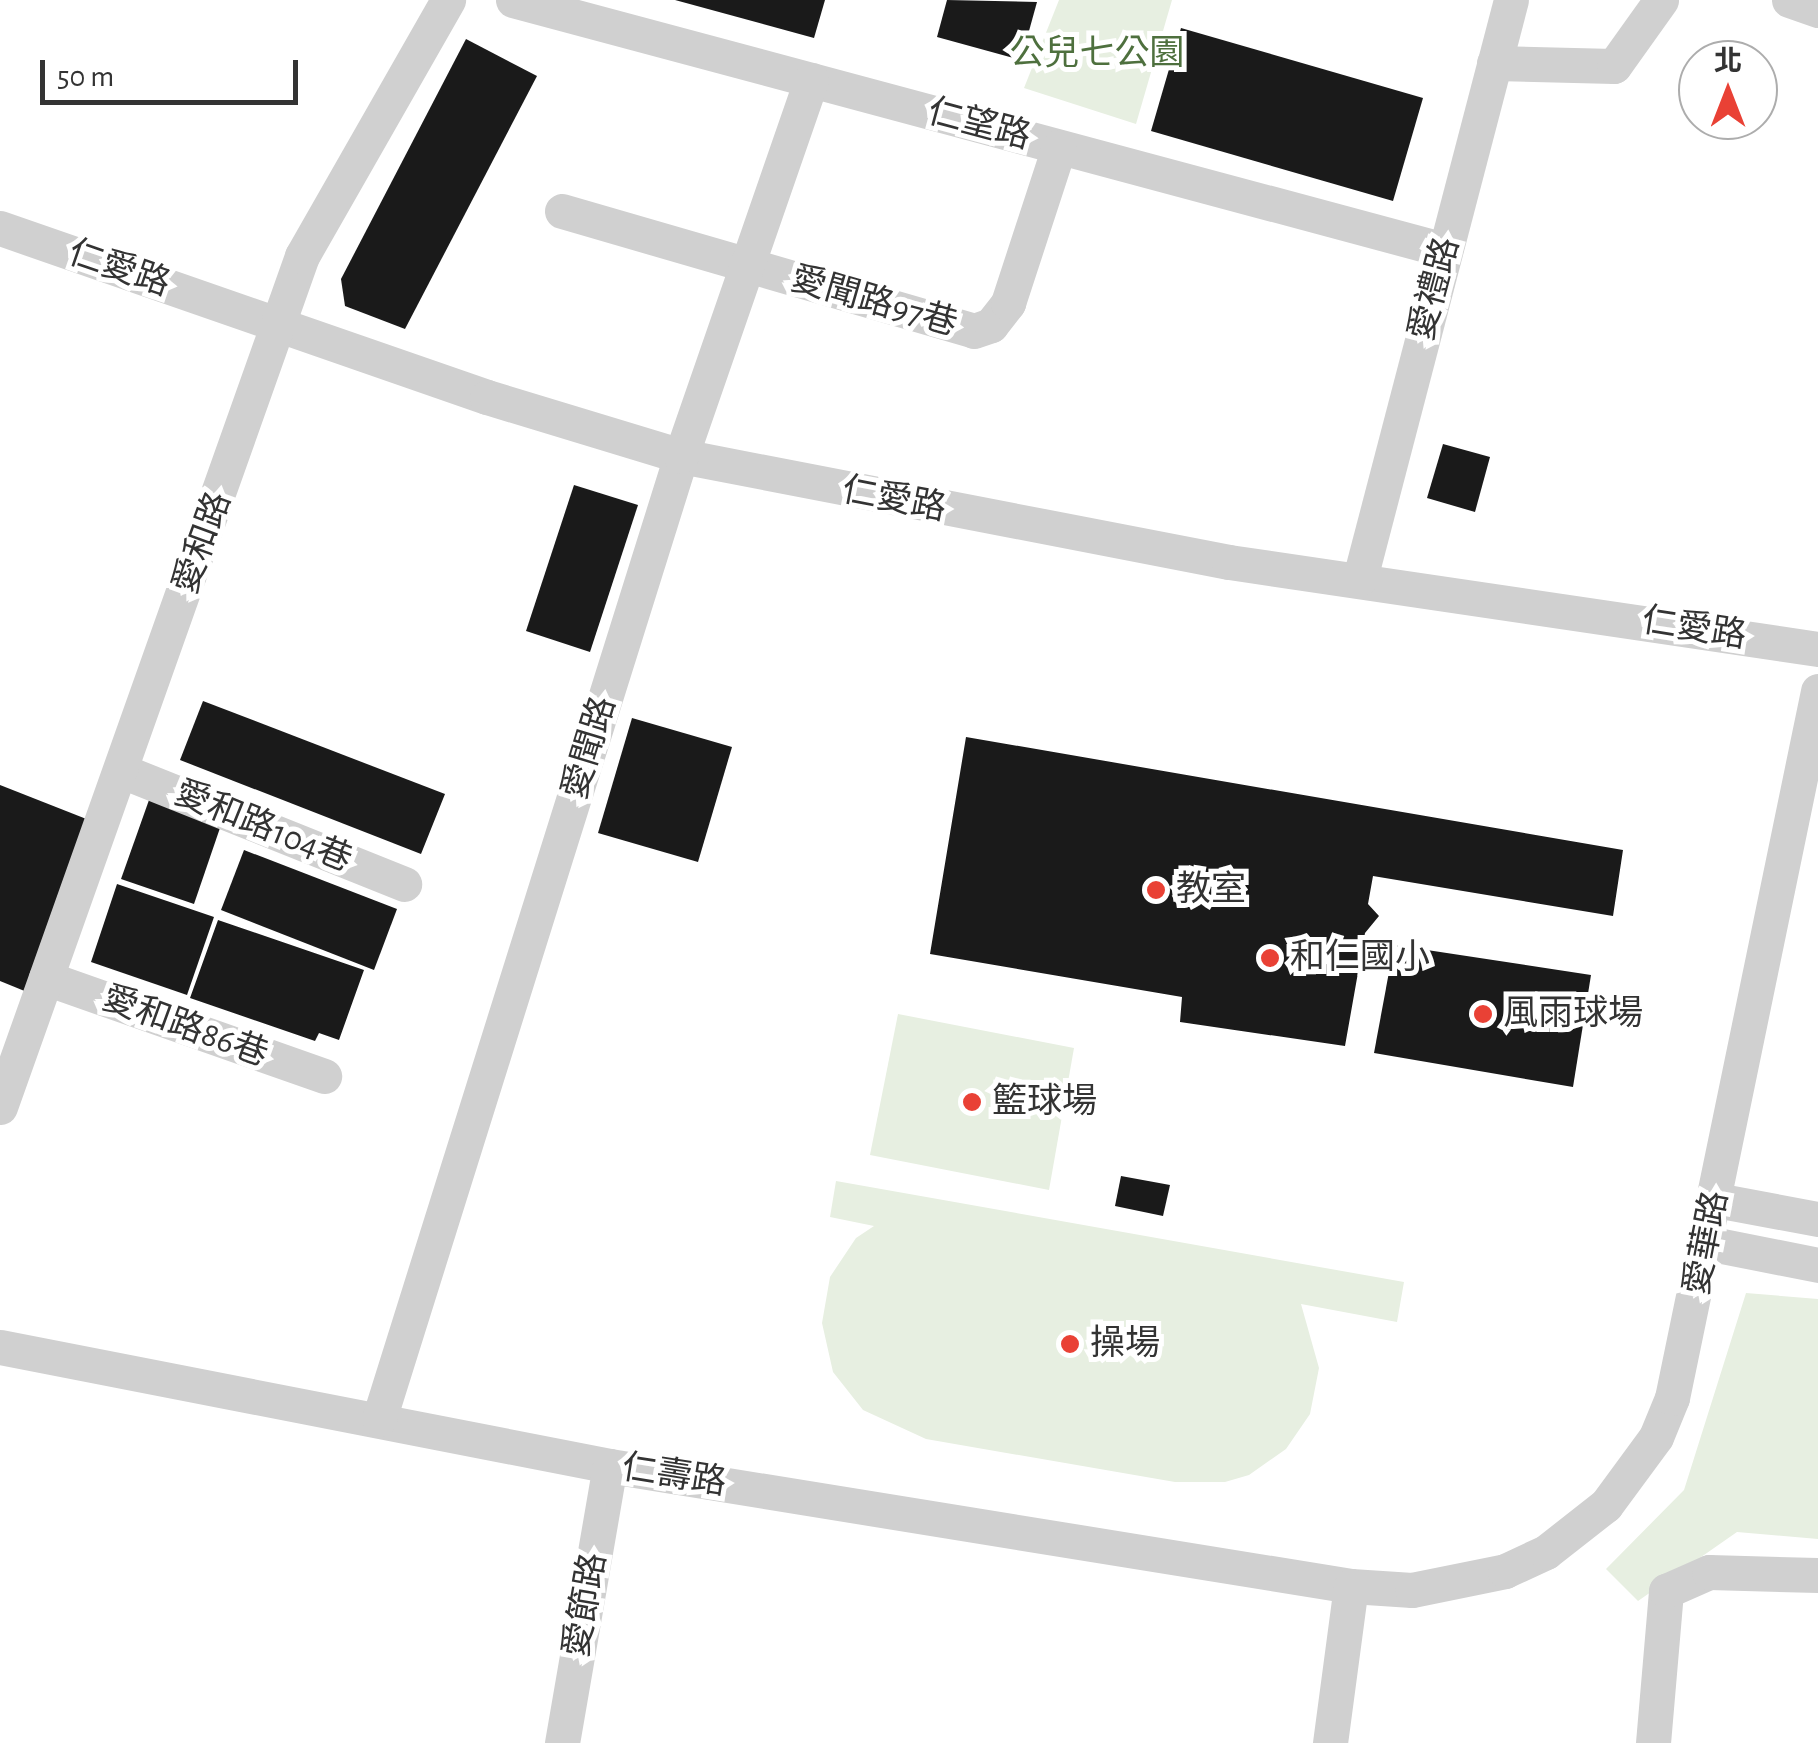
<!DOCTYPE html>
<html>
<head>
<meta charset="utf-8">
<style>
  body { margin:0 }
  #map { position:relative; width:1818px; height:1743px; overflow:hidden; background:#fff; font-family:"Alegreya Sans","Noto Sans TC",sans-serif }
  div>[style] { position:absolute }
  .green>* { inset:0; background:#e7efe1 }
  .building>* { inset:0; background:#1a1a1a }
  .street>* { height:35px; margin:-17.5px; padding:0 17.5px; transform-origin:17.5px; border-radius:17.5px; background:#d0d0d0 }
  .dots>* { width:28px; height:28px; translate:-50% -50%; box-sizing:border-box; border:5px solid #fff; border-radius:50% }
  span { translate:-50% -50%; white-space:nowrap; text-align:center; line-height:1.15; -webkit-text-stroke:10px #fff; paint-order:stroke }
  .park-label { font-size:35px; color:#4e703e }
  .street-label { font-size:35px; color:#333 }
  .poi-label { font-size:35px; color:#333 }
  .left { translate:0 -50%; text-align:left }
  .north { position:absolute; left:1678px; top:40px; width:100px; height:100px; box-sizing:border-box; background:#fff; border:2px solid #adadad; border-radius:50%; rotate:0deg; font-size:28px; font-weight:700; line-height:40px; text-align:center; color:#333 }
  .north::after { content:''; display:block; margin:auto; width:35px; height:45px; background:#e94135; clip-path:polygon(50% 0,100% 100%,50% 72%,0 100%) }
  .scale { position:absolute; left:40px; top:60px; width:258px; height:45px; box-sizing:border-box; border:5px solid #333; border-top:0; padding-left:12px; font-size:30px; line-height:35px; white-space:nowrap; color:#333; -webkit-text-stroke:8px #fff; paint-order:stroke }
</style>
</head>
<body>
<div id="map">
  <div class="green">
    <i style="clip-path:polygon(1059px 0,1172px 0,1136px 124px,1024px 88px)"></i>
    <i style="clip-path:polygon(898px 1014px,1074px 1048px,1049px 1190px,870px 1155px)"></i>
    <i style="clip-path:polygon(836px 1181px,1404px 1282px,1397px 1322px,1301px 1304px,1319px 1368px,1310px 1414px,1286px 1449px,1249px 1475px,1225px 1482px,1175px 1482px,926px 1439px,863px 1410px,833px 1372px,822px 1323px,830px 1277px,856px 1238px,874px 1226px,830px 1217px)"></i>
    <i style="clip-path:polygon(1746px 1293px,1818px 1299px,1818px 1539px,1737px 1532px,1638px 1601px,1606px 1569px,1684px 1490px)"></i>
  </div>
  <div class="building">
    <i style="clip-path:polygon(675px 0,825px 0,814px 38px)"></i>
    <i style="clip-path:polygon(947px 0,1037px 2px,1021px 60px,937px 37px)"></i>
    <i style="clip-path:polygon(1181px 28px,1423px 98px,1393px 201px,1151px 131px)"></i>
    <i style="clip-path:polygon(466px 39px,537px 76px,405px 329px,345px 306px,341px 279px)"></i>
    <i style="clip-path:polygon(1443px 444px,1490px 457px,1475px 512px,1427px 498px)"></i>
    <i style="clip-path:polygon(574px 485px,638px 505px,590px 652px,526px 631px)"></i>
    <i style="clip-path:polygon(203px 701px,445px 794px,421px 854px,180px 760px)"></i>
    <i style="clip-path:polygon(632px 718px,732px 747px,698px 862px,598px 833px)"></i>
    <i style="clip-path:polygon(966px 737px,1623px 850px,1613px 916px,1373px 876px,1368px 904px,1379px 916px,1365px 933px,1345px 1046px,1180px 1022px,1182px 997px,930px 954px)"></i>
    <i style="clip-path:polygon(0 785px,94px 822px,27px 992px,0 981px)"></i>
    <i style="clip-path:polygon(149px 800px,221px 825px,194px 904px,121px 879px)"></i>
    <i style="clip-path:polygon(244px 850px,397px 909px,374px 970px,221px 910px)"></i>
    <i style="clip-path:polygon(117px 884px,214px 917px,187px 995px,91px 962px)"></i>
    <i style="clip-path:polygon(218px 920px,364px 970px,339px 1040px,319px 1033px,315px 1041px,190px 998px)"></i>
    <i style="clip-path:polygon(1394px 945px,1591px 975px,1573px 1087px,1374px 1053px)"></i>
    <i style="clip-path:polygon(1121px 1176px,1170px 1185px,1163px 1216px,1115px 1206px)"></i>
  </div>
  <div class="street">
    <i style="left:513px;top:0;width:965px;rotate:15.02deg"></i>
    <i style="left:1789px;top:0;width:31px;rotate:19deg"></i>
    <i style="left:1494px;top:63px;width:120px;rotate:1.4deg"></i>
    <i style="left:1614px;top:66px;width:81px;rotate:-54.5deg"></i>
    <i style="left:562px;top:211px;width:429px;rotate:16.2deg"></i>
    <i style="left:974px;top:331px;width:18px;rotate:-19deg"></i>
    <i style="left:991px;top:325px;width:28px;rotate:-52deg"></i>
    <i style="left:1008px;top:303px;width:164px;rotate:-71.9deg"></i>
    <i style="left:0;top:228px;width:515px;rotate:19.14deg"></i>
    <i style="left:487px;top:397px;width:203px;rotate:16.9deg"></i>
    <i style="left:681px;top:456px;width:558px;rotate:10.95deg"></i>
    <i style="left:1229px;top:562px;width:595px;rotate:8.4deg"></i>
    <i style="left:1360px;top:578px;width:597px;rotate:-75.36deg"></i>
    <i style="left:122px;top:771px;width:304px;rotate:21.8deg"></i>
    <i style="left:46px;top:978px;width:295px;rotate:19.4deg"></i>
    <i style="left:0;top:1107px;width:903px;rotate:-70.46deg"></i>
    <i style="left:302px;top:256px;width:295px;rotate:-60.3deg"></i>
    <i style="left:1716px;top:1200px;width:104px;rotate:10.6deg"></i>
    <i style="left:1707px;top:1243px;width:113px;rotate:11.2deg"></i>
    <i style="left:0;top:1347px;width:621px;rotate:11.04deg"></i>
    <i style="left:610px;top:1466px;width:751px;rotate:9.2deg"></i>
    <i style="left:1351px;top:1586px;width:61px;rotate:3.8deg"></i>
    <i style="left:1412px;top:1590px;width:95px;rotate:-11.5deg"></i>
    <i style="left:1505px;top:1571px;width:45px;rotate:-24.9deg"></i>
    <i style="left:1546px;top:1552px;width:76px;rotate:-38.1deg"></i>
    <i style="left:1606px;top:1505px;width:84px;rotate:-53.7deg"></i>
    <i style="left:1656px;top:1437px;width:42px;rotate:-67.7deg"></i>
    <i style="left:1672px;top:1398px;width:722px;rotate:-78.33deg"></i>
    <i style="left:379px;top:1419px;width:1009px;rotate:-72.59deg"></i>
    <i style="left:681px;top:456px;width:398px;rotate:-70.9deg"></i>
    <i style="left:562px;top:1743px;width:281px;rotate:-80.2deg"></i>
    <i style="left:1330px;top:1743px;width:158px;rotate:-82.4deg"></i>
    <i style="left:1653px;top:1743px;width:153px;rotate:-85.1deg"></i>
    <i style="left:1666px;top:1591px;width:47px;rotate:-23.8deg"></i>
    <i style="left:1709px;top:1572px;width:109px;rotate:1.6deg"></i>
  </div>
  <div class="dots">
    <i style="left:1156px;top:890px;background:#e94135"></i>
    <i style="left:1270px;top:958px;background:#e94135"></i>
    <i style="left:1483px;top:1014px;background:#e94135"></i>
    <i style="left:972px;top:1102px;background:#e94135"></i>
    <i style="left:1070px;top:1344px;background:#e94135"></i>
  </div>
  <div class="park-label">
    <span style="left:1097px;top:54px">公兒七公園</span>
  </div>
  <div class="street-label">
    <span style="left:979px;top:125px;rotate:15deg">仁望路</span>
    <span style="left:119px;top:269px;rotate:19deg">仁愛路</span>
    <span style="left:1435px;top:289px;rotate:-75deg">愛禮路</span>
    <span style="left:874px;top:302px;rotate:16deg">愛聞路97巷</span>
    <span style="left:894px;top:500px;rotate:11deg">仁愛路</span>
    <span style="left:203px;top:543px;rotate:-70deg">愛和路</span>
    <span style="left:1694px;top:629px;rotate:9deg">仁愛路</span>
    <span style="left:590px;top:748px;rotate:-73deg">愛聞路</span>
    <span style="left:263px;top:827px;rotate:22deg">愛和路104巷</span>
    <span style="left:185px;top:1027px;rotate:20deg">愛和路86巷</span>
    <span style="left:1707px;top:1243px;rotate:-79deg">愛華路</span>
    <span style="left:674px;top:1476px;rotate:9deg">仁壽路</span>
    <span style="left:586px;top:1605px;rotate:-80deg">愛節路</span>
  </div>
  <div class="poi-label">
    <span class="left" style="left:1176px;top:890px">教室</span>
    <span class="left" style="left:1290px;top:958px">和仁國小</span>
    <span class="left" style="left:1503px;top:1014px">風雨球場</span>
    <span class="left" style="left:992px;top:1102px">籃球場</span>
    <span class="left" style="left:1090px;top:1344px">操場</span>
  </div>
  <div class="north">北</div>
  <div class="scale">50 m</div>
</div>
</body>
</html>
